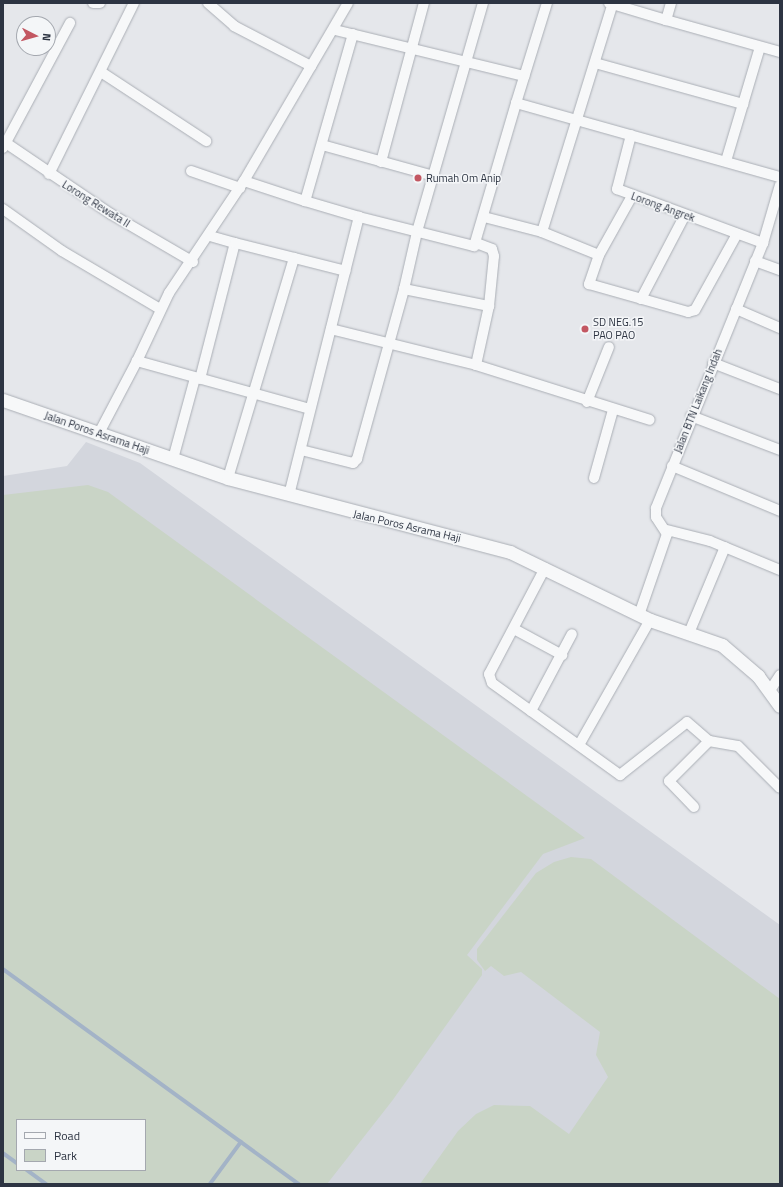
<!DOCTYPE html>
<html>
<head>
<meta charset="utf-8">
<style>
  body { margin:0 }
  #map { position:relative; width:783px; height:1187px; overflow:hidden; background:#e5e7eb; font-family:"Titillium Web",sans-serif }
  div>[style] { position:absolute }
  .built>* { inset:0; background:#d3d6dd }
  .green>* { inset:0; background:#c9d4c6 }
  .stream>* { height:3.5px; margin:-1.75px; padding:0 1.75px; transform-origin:1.75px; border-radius:1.75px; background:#a3b3c7 }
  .roads { filter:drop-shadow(0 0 1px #aaaeb5) drop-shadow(0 0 1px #aaaeb5) }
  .minor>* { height:10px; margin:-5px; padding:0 5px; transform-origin:5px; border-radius:5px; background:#f7f8f9 }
  .tertiary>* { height:13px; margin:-6.5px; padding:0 6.5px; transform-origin:6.5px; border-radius:6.5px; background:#f7f8f9 }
  .dots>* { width:11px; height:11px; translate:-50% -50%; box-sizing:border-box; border:2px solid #f4f6f8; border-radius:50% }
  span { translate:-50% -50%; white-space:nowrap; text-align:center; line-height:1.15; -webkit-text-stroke:3px #f4f6f8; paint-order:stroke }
  .poi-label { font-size:11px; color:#2d3442 }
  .left { translate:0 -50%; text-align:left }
  .street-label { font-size:11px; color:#2d3442 }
  .frame { position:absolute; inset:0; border:4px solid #2d3442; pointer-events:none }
  .legend { position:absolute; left:16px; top:1119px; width:130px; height:52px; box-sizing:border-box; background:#f4f6f8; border:1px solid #a4a8af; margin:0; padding:5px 7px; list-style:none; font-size:12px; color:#2d3442 }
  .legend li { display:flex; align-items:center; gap:8px; height:20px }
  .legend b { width:20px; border:1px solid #a4a8af }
  .north { position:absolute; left:16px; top:16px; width:40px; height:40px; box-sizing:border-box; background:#f4f6f8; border:1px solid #a4a8af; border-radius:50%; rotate:96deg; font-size:11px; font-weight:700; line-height:16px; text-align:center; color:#2d3442 }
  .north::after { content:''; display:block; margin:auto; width:14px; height:18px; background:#c35762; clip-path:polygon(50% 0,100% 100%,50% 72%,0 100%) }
</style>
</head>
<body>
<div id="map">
  <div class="built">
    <i style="clip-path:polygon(evenodd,86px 442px,140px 463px,780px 925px,780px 1184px,3px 1184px,3px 476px,67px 466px,86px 442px,17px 1120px,145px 1120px,145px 1170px,17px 1170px,17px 1120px)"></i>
  </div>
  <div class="green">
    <i style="clip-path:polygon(evenodd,88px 485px,108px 492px,585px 838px,543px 854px,467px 955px,482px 969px,482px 975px,392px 1101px,327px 1184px,3px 1184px,3px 495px,88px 485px,17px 1120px,145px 1120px,145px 1170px,17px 1170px,17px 1120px)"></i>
    <i style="clip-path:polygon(571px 857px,591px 859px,780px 999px,780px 1184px,420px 1184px,458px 1131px,476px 1114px,494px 1105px,530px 1106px,569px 1134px,608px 1077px,596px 1055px,600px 1032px,521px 972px,504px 976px,491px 966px,485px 971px,477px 960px,477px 949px,536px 873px,554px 862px)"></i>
  </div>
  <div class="stream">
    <i style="left:3px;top:969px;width:366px;rotate:36deg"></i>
    <i style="left:3px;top:1153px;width:17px;rotate:36deg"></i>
    <i style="left:27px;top:1170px;width:24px;rotate:36deg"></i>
    <i style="left:210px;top:1184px;width:52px;rotate:-53.6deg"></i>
  </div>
  <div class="roads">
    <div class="minor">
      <i style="left:93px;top:3px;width:7px"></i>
      <i style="left:208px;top:3px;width:35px;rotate:41deg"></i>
      <i style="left:234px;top:26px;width:87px;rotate:27.5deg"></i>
      <i style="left:483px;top:3px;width:238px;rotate:106.1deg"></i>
      <i style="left:417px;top:232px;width:58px;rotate:102.8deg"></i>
      <i style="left:404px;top:289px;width:87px;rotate:11.3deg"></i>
      <i style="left:547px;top:3px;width:105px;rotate:107.2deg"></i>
      <i style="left:516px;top:103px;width:274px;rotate:15.7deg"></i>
      <i style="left:609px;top:3px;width:59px;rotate:16.6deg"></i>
      <i style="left:671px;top:3px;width:18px;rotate:106deg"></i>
      <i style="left:666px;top:20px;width:118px;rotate:15.7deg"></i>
      <i style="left:335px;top:30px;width:195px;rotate:13.7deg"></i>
      <i style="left:353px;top:34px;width:174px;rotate:106deg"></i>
      <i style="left:305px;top:201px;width:56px;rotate:16.5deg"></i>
      <i style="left:595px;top:63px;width:154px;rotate:15.5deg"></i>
      <i style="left:101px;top:72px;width:126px;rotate:33.3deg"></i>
      <i style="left:631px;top:135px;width:56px;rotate:104.5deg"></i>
      <i style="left:617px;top:189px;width:156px;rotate:20.3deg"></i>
      <i style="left:3px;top:141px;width:130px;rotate:34.1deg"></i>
      <i style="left:111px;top:214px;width:95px;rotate:30.3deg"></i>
      <i style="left:322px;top:145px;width:116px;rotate:15.5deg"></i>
      <i style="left:3px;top:148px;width:142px;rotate:-61.8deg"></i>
      <i style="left:726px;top:161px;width:119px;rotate:-73.4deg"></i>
      <i style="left:381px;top:162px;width:165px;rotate:-74.9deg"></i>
      <i style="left:191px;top:171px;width:52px;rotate:19.1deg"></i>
      <i style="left:49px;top:174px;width:191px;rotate:-63.6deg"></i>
      <i style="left:244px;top:181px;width:64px;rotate:18.2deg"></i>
      <i style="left:3px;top:209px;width:72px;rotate:35.4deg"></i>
      <i style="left:62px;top:251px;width:114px;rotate:30.6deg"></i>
      <i style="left:484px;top:217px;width:60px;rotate:14.5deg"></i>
      <i style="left:542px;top:232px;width:61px;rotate:22deg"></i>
      <i style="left:599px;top:255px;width:31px;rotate:109deg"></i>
      <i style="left:589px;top:284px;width:103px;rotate:15.8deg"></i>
      <i style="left:688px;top:312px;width:7px;rotate:-16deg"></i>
      <i style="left:695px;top:310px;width:87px;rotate:-61.1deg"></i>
      <i style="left:542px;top:232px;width:240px;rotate:-72.8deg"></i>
      <i style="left:210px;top:236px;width:26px;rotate:16deg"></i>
      <i style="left:599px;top:255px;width:68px;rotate:-60.8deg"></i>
      <i style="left:755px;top:261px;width:27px;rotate:20deg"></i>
      <i style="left:641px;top:299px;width:95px;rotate:-62.4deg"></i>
      <i style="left:736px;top:309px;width:48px;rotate:23.4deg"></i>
      <i style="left:331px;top:329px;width:149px;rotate:13.9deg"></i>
      <i style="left:476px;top:365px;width:182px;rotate:17.5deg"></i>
      <i style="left:713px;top:363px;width:72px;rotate:21.2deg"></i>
      <i style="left:476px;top:365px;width:60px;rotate:-77.6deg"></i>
      <i style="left:489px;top:306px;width:50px;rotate:-84.3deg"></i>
      <i style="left:494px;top:256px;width:7px;rotate:-106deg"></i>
      <i style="left:492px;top:249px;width:17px;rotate:-159deg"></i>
      <i style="left:200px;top:379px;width:140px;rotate:-75.6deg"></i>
      <i style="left:235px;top:243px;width:114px;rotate:14.2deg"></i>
      <i style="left:587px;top:402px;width:59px;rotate:-68.2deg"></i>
      <i style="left:310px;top:409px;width:180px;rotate:-164.5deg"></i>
      <i style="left:137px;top:361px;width:75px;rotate:-64.8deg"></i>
      <i style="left:169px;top:293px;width:135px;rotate:-56.2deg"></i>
      <i style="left:244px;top:181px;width:206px;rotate:-59.7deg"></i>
      <i style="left:691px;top:416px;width:95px;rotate:20.9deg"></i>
      <i style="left:98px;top:435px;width:84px;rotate:-62.2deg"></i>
      <i style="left:301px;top:450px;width:54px;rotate:14deg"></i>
      <i style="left:353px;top:463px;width:6px;rotate:-45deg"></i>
      <i style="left:357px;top:459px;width:176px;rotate:-74.5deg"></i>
      <i style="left:173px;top:459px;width:84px;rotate:-74.8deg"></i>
      <i style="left:672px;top:466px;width:117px;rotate:22.6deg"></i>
      <i style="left:228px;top:478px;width:230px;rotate:-73.3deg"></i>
      <i style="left:594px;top:478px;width:71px;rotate:-74.4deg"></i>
      <i style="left:289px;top:495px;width:287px;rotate:-75.9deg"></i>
      <i style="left:359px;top:217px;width:119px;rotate:14.2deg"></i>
      <i style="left:474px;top:246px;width:149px;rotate:-73.6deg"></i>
      <i style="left:667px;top:530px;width:44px;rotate:14.3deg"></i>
      <i style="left:710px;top:541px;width:76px;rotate:22.5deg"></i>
      <i style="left:545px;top:568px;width:120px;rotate:117.8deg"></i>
      <i style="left:489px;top:674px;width:9px;rotate:72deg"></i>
      <i style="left:492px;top:683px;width:158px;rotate:35.7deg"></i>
      <i style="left:620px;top:775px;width:85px;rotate:-38.3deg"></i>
      <i style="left:687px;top:722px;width:29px;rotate:41deg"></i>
      <i style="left:709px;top:741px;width:29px;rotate:10deg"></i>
      <i style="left:738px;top:746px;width:59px;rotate:45deg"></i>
      <i style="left:639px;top:615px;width:86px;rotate:-70.9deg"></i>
      <i style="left:667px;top:534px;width:20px;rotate:-123deg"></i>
      <i style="left:656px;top:517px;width:9px;rotate:-90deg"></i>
      <i style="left:656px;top:508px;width:286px;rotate:-68deg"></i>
      <i style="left:763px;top:243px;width:60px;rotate:-73.7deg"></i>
      <i style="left:514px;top:629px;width:55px;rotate:28.4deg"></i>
      <i style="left:689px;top:633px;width:93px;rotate:-67.3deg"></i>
      <i style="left:769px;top:692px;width:20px;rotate:-57deg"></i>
      <i style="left:531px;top:711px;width:87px;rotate:-62deg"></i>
      <i style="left:579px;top:745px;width:144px;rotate:-60.4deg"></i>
      <i style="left:694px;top:807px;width:36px;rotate:-134deg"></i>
      <i style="left:669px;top:781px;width:57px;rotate:-45deg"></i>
    </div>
    <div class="tertiary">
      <i style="left:3px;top:400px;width:238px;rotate:19.1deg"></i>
      <i style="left:228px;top:478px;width:292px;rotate:14.7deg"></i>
      <i style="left:510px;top:552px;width:156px;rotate:25.9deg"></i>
      <i style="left:650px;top:620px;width:76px;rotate:19.1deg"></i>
      <i style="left:722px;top:645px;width:48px;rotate:40.7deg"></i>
      <i style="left:758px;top:676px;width:37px;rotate:54deg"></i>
    </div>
  </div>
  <div class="dots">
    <i style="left:418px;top:178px;background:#c35762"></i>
    <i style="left:585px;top:329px;background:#c35762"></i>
  </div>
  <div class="poi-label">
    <span class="left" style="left:426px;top:178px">Rumah Om Anip</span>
    <span class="left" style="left:593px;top:329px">SD NEG.15<br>PAO PAO</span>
  </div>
  <div class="street-label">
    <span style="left:96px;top:204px;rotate:32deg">Lorong Rewata II</span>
    <span style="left:663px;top:207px;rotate:20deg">Lorong Angrek</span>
    <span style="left:698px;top:401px;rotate:-68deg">Jalan BTN Laikang Indah</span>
    <span style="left:97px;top:433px;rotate:19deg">Jalan Poros Asrama Haji</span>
    <span style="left:407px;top:526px;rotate:13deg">Jalan Poros Asrama Haji</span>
  </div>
  <div class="frame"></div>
  <ul class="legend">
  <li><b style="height:5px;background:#f7f8f9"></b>Road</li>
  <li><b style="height:11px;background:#c9d4c6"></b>Park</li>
  </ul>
  <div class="north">N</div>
</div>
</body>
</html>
